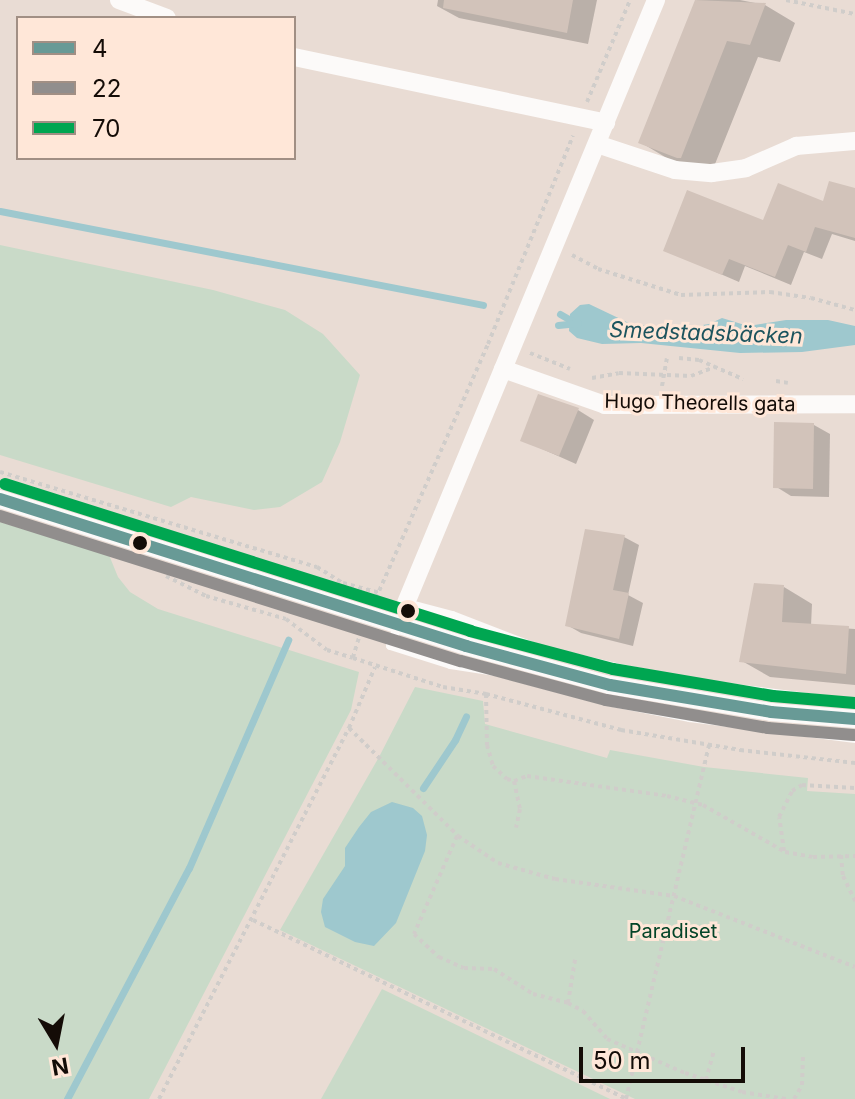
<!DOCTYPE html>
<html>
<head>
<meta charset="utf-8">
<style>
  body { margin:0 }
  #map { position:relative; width:855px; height:1099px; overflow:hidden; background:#e9dcd4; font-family:Inter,sans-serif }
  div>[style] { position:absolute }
  .green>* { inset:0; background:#c9dac8 }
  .water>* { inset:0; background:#9ec8ce }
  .shadow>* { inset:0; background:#0003 }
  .stream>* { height:7px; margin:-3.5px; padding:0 3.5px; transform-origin:3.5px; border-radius:3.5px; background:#9ec8ce }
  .building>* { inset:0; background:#d2c3ba }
  .path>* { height:4px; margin-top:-2px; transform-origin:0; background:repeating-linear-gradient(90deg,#d0cdca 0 4px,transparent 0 8px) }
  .service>* { height:9px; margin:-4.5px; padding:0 4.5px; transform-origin:4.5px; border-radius:4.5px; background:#fcfaf9 }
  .minor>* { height:18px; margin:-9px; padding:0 9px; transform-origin:9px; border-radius:9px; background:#fcfaf9 }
  .bus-1>* { height:12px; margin:-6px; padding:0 6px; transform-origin:6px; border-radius:6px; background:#689a96 }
  .bus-2>* { height:12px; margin:-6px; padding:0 6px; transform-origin:6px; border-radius:6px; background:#918e8d }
  .bus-3>* { height:12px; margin:-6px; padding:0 6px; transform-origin:6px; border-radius:6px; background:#00a651 }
  .dots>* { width:22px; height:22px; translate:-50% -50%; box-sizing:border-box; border:4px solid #ffe7d8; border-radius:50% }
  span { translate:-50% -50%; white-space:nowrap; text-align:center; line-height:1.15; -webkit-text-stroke:6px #ffe7d8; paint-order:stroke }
  .street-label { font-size:20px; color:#140c07 }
  .park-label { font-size:20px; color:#034428 }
  .water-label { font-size:22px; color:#1d545e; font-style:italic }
  .legend { position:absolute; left:16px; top:16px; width:280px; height:144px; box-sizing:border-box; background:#ffe7d8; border:2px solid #a18f84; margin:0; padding:10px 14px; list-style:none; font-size:24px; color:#140c07 }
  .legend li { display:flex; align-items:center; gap:16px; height:40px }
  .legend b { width:40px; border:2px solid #a18f84 }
  .north { position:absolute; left:16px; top:1003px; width:80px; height:80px; -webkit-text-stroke:6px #ffe7d8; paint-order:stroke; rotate:170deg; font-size:22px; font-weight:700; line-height:32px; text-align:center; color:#140c07 }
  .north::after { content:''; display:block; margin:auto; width:28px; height:36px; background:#140c07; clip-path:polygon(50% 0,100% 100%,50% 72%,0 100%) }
  .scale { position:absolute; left:579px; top:1047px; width:166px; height:36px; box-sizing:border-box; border:4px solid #140c07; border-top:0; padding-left:10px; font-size:24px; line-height:28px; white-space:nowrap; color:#140c07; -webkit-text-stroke:6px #ffe7d8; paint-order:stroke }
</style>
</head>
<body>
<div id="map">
  <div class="green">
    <i style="clip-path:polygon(0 245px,213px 290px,285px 310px,323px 334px,360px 375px,340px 442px,322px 482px,280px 507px,254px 510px,191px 497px,171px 507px,0 455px)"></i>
    <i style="clip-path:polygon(0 522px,109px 555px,118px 577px,130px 592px,158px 609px,359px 672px,351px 710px,149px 1099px,0 1099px)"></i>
    <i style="clip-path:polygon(415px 687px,483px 701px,485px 724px,607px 758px,610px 750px,704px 767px,808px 778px,807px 791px,855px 794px,855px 1099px,635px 1099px,280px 930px,379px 757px)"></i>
    <i style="clip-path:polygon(382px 989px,610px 1099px,321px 1099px)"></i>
  </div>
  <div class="water">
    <i style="clip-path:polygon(589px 304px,631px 324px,678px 329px,709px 324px,722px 318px,748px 326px,786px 320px,828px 320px,855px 326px,855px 345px,802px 352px,740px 353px,641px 343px,602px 344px,577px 338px,569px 331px,570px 314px,580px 305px)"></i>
    <i style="clip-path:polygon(392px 802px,413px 808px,422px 816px,427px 835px,425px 851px,396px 923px,374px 946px,355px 942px,325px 927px,321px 912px,323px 899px,345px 866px,345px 848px,359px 827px,371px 812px)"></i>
  </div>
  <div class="shadow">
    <i style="clip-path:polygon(438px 0,597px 0,588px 44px,459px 18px,437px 6px)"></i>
    <i style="clip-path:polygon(697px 0,740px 0,765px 5px,795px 23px,780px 62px,758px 57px,711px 174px,670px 160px,640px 142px)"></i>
    <i style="clip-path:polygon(855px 190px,855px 241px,832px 234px,822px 259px,804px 252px,791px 285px,745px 266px,739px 282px,665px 250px,824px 203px)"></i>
    <i style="clip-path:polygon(578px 410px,594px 420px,576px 464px,522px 440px)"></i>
    <i style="clip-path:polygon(814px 425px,830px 434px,829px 497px,791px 496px,775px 486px)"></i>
    <i style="clip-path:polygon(624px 537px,639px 545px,628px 595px,643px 603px,633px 646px,581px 633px,567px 625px)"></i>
    <i style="clip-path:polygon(784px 587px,812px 604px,811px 626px,855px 629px,855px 685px,770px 677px,742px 661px)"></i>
  </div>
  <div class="stream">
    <i style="left:0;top:211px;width:492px;rotate:11deg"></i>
    <i style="left:560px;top:314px;width:14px;rotate:30deg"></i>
    <i style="left:558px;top:325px;width:20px;rotate:-6deg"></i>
    <i style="left:423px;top:788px;width:58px;rotate:-56.3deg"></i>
    <i style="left:455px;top:740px;width:26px;rotate:-65deg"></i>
    <i style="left:67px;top:1099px;width:261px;rotate:-62.2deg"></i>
    <i style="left:189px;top:868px;width:249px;rotate:-66.5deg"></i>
  </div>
  <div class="building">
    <i style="clip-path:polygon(444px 0,573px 0,567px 33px,443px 8px)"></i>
    <i style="clip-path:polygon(695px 0,766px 3px,750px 45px,727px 41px,681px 158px,677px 158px,638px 143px)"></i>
    <i style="clip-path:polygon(829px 181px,855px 188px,855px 238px,815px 227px,806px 252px,788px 245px,775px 277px,729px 259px,722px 275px,663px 251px,687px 190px,763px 220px,778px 183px,823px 201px)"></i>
    <i style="clip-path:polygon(538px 394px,579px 408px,559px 456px,520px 441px)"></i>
    <i style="clip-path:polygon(774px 422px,814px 423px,813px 489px,773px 488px)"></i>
    <i style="clip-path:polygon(585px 529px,625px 535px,613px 590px,629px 593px,619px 639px,565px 626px)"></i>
    <i style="clip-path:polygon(754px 583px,784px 585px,782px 622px,849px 626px,846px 674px,739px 662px)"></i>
  </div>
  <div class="path">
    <i style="left:786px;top:0;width:70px;rotate:11.5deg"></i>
    <i style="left:587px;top:102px;width:111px;rotate:-67.1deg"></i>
    <i style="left:572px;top:255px;width:30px;rotate:28deg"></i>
    <i style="left:598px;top:269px;width:87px;rotate:17.4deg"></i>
    <i style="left:681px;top:295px;width:89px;rotate:-1.9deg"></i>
    <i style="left:770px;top:292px;width:41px;rotate:8.3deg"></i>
    <i style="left:811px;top:298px;width:46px;rotate:15.3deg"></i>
    <i style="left:530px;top:353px;width:43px;rotate:21.8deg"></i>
    <i style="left:679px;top:358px;width:20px;rotate:6deg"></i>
    <i style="left:699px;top:360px;width:48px;rotate:23.4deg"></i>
    <i style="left:592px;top:378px;width:27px;rotate:-10deg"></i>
    <i style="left:619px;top:373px;width:72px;rotate:2.4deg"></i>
    <i style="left:691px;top:376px;width:25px;rotate:-21deg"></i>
    <i style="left:776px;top:381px;width:12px;rotate:9deg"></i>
    <i style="left:662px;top:386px;width:28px;rotate:-80deg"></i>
    <i style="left:0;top:472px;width:331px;rotate:16.7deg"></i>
    <i style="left:317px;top:567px;width:31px;rotate:32deg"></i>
    <i style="left:343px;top:583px;width:39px;rotate:15deg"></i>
    <i style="left:166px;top:576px;width:45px;rotate:26.6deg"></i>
    <i style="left:206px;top:596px;width:83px;rotate:16deg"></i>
    <i style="left:286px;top:619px;width:51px;rotate:37.1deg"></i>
    <i style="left:327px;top:650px;width:27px;rotate:17deg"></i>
    <i style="left:376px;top:598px;width:278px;rotate:-66.2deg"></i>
    <i style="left:488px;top:344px;width:225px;rotate:-67.8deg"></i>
    <i style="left:361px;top:631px;width:28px;rotate:107deg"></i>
    <i style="left:353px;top:658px;width:95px;rotate:17.9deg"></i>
    <i style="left:443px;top:687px;width:44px;rotate:9.2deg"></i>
    <i style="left:486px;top:694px;width:140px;rotate:14.9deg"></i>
    <i style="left:621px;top:730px;width:121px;rotate:9.5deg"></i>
    <i style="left:740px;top:750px;width:116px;rotate:6.4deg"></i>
    <i style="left:486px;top:694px;width:51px;rotate:88.9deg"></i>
    <i style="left:487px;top:745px;width:22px;rotate:74deg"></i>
    <i style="left:493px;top:766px;width:19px;rotate:43deg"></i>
    <i style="left:507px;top:779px;width:7px;rotate:16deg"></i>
    <i style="left:514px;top:781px;width:14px;rotate:-21deg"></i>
    <i style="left:527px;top:776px;width:141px;rotate:8.1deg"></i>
    <i style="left:667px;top:796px;width:37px;rotate:14deg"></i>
    <i style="left:703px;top:805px;width:95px;rotate:29.8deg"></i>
    <i style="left:785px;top:852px;width:28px;rotate:10deg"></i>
    <i style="left:813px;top:857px;width:42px;rotate:-1.4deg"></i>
    <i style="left:349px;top:728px;width:153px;rotate:44.7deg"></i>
    <i style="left:458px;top:836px;width:48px;rotate:34deg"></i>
    <i style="left:498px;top:863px;width:59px;rotate:15.7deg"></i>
    <i style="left:555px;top:879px;width:120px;rotate:8.1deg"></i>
    <i style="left:674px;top:896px;width:194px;rotate:21.4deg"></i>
    <i style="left:514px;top:781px;width:29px;rotate:78deg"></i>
    <i style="left:520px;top:809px;width:19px;rotate:102deg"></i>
    <i style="left:457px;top:836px;width:107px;rotate:113.7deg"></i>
    <i style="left:414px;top:934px;width:34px;rotate:43deg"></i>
    <i style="left:439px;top:957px;width:27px;rotate:24deg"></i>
    <i style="left:464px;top:968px;width:30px;rotate:2deg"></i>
    <i style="left:494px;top:969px;width:46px;rotate:32.7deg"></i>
    <i style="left:533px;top:994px;width:36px;rotate:14deg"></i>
    <i style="left:568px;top:1003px;width:17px;rotate:28deg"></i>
    <i style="left:583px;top:1011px;width:37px;rotate:49deg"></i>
    <i style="left:607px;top:1039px;width:85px;rotate:23.6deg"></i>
    <i style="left:685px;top:1073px;width:60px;rotate:18.4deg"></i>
    <i style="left:742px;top:1092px;width:45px;rotate:9deg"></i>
    <i style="left:784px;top:851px;width:34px;rotate:-98deg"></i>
    <i style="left:779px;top:817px;width:29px;rotate:-63deg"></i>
    <i style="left:792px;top:791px;width:12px;rotate:-31deg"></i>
    <i style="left:802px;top:785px;width:53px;rotate:3.2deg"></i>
    <i style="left:841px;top:855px;width:21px;rotate:85deg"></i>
    <i style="left:843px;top:876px;width:28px;rotate:64deg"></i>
    <i style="left:253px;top:920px;width:414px;rotate:25.6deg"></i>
    <i style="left:568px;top:1003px;width:44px;rotate:-80.8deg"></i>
    <i style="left:706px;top:1080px;width:30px;rotate:-75deg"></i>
    <i style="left:159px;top:1099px;width:417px;rotate:-62.9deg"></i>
    <i style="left:349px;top:728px;width:66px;rotate:-66.9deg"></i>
    <i style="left:626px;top:1099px;width:364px;rotate:-76.8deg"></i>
    <i style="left:794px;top:1099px;width:16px;rotate:-60deg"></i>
    <i style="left:802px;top:1085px;width:30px;rotate:-88deg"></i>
  </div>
  <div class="service">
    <i style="left:855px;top:703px;width:160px;rotate:-172.8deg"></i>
    <i style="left:696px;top:683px;width:83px;rotate:-168.8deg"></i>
    <i style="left:615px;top:667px;width:77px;rotate:-166.5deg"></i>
    <i style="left:540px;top:649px;width:94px;rotate:-158.9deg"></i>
    <i style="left:452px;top:615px;width:48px;rotate:-165.4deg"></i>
    <i style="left:406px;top:603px;width:45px;rotate:110.9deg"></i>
    <i style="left:390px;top:645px;width:63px;rotate:17.6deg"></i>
    <i style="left:450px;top:664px;width:46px;rotate:8.8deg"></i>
    <i style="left:495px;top:671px;width:117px;rotate:14.9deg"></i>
    <i style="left:608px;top:701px;width:83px;rotate:11.2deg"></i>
    <i style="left:689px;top:717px;width:167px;rotate:7.2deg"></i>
  </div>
  <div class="minor">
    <i style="left:119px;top:0;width:51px;rotate:20.6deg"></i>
    <i style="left:294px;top:57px;width:319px;rotate:11.9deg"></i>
    <i style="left:597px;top:144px;width:82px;rotate:18.4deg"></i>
    <i style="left:675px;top:170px;width:37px;rotate:5deg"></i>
    <i style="left:712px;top:173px;width:34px;rotate:-8deg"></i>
    <i style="left:746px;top:168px;width:55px;rotate:-23.7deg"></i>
    <i style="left:796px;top:146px;width:59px;rotate:-4.8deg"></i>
    <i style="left:503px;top:369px;width:108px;rotate:19.4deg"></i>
    <i style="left:605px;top:405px;width:250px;rotate:-0.2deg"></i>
    <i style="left:0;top:499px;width:489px;rotate:17.5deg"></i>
    <i style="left:466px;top:646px;width:149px;rotate:15.2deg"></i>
    <i style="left:610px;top:685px;width:163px;rotate:9.5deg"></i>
    <i style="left:771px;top:712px;width:84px;rotate:4.8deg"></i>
    <i style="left:406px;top:603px;width:653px;rotate:-67.48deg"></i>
  </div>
  <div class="bus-1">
    <i style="left:0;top:499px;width:489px;rotate:17.5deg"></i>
    <i style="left:466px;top:646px;width:149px;rotate:15.2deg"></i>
    <i style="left:610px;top:685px;width:163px;rotate:9.5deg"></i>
    <i style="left:771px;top:712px;width:84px;rotate:4.8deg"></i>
  </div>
  <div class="bus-2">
    <i style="left:0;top:516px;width:483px;rotate:17.5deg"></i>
    <i style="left:461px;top:661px;width:150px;rotate:15.1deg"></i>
    <i style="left:606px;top:700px;width:164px;rotate:9.8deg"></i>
    <i style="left:768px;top:728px;width:86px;rotate:4.7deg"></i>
  </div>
  <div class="bus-3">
    <i style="left:5px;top:484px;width:488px;rotate:17.5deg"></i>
    <i style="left:470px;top:631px;width:148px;rotate:14.9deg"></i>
    <i style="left:613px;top:669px;width:162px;rotate:9.6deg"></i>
    <i style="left:773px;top:696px;width:82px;rotate:4.9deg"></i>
  </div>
  <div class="dots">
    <i style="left:140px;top:543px;background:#140c07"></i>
    <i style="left:408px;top:611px;background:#140c07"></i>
  </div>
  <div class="street-label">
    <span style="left:700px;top:403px;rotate:1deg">Hugo Theorells gata</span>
  </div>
  <div class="park-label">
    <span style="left:673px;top:931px">Paradiset</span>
  </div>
  <div class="water-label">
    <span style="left:706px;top:333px;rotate:2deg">Smedstadsbäcken</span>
  </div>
  <ul class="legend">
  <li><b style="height:10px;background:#689a96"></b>4</li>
  <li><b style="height:10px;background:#918e8d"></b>22</li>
  <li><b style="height:10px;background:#00a651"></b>70</li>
  </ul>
  <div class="north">N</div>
  <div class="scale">50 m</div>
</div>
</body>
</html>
